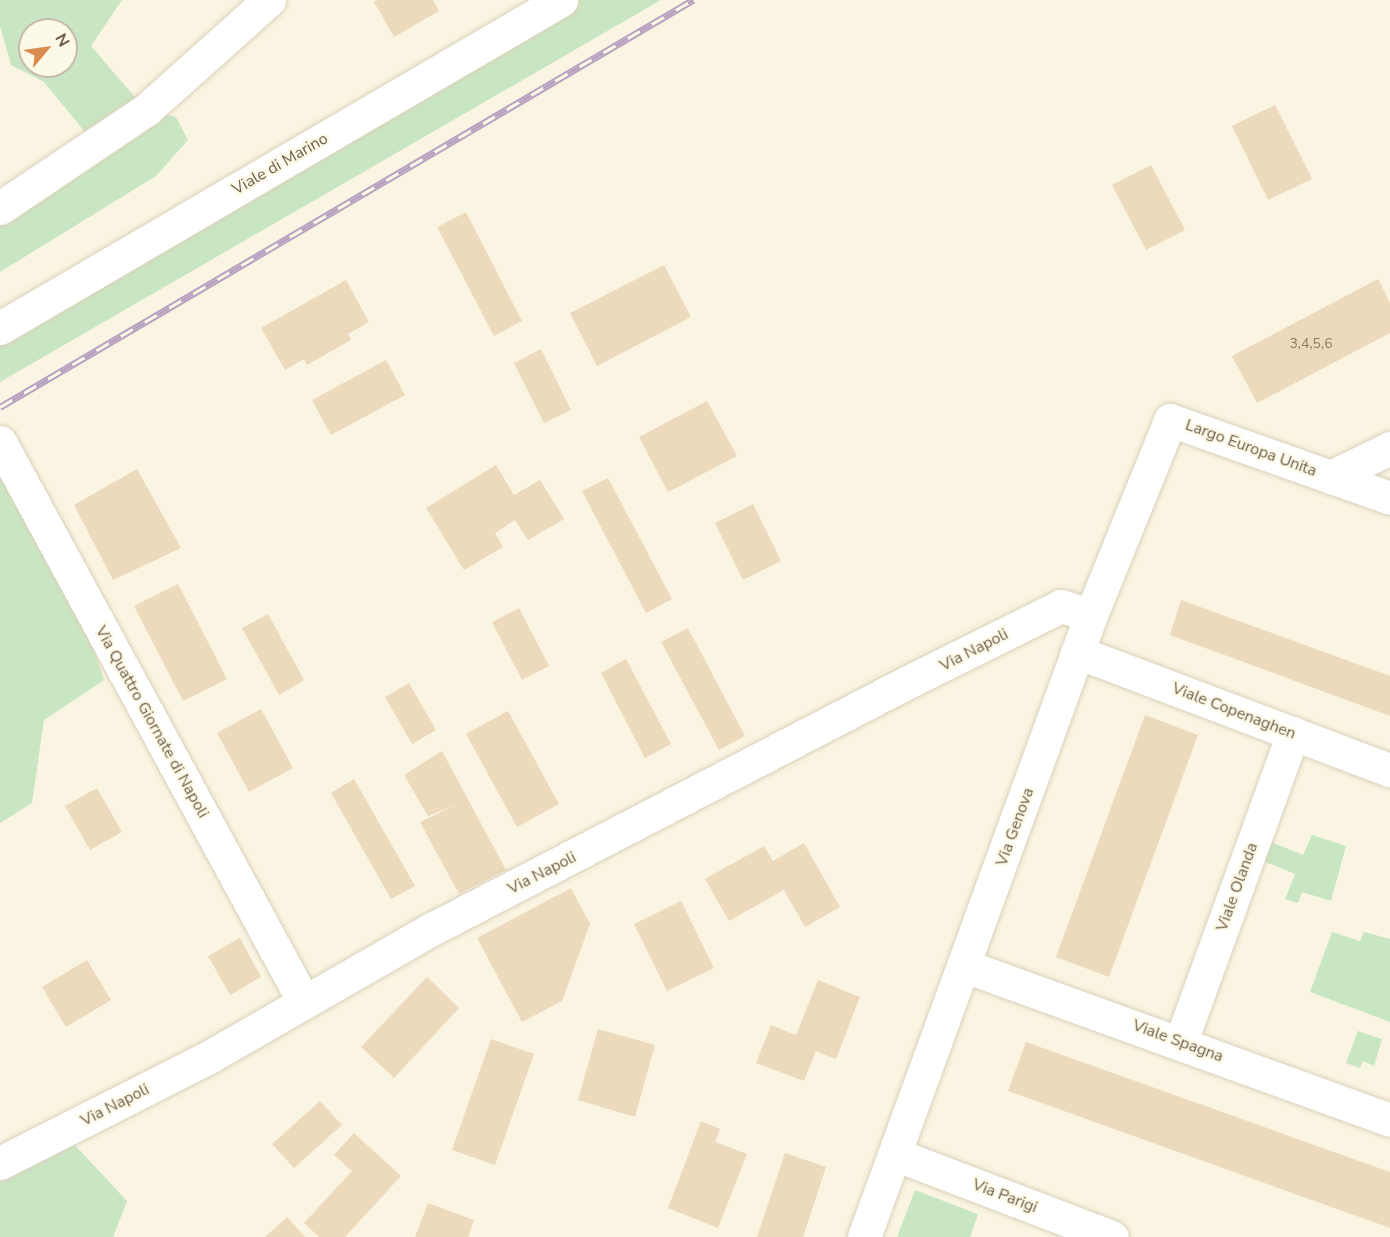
<!DOCTYPE html>
<html>
<head>
<meta charset="utf-8">
<style>
  body { margin:0 }
  #map { position:relative; width:1390px; height:1237px; overflow:hidden; background:#faf5e2; font-family:"Nunito Sans",sans-serif }
  div>[style] { position:absolute }
  .green>* { inset:0; background:#c9e6c2 }
  .building>* { inset:0; background:#edd9bc }
  .roads { filter:drop-shadow(0 0 2px #dad1bc) drop-shadow(0 0 2px #dad1bc) }
  .minor>* { height:33px; margin:-16.5px; padding:0 16.5px; transform-origin:16.5px; border-radius:16.5px; background:#fff }
  .rail>* { height:7px; margin-top:-3.5px; transform-origin:0; background:repeating-linear-gradient(90deg,#fdf9e7 0 14px,#b9a2c1 0 28px); box-sizing:border-box; border-block:2px solid #b9a2c1 }
  span { translate:-50% -50%; white-space:nowrap; text-align:center; line-height:1.15; -webkit-text-stroke:4.5px #fdf9e7; paint-order:stroke }
  .number-label { font-size:14px; color:#8e7e67 }
  .number-label span { -webkit-text-stroke-width:0 }
  .street-label { font-size:16px; color:#6f5f4b }
  .north { position:absolute; left:18px; top:18px; width:60px; height:60px; box-sizing:border-box; background:#fdf9e7; border:2px solid #c4bba9; border-radius:50%; rotate:61deg; font-size:16px; font-weight:700; line-height:24px; text-align:center; color:#6f5f4b }
  .north::after { content:''; display:block; margin:auto; width:21px; height:27px; background:#da8b50; clip-path:polygon(50% 0,100% 100%,50% 72%,0 100%) }
</style>
</head>
<body>
<div id="map">
  <div class="green">
    <i style="clip-path:polygon(evenodd,0 0,122px 0,91px 46px,146px 110px,176px 117px,188px 140px,156px 176px,0 272px,0 208px,95px 144px,44px 82px,11px 65px,0 26px,0 0,30px 30px,66px 30px,66px 66px,30px 66px,30px 30px)"></i>
    <i style="clip-path:polygon(578px 0,661px 0,0 382px,0 340px)"></i>
    <i style="clip-path:polygon(0 470px,88px 632px,104px 680px,44px 720px,32px 803px,0 823px)"></i>
    <i style="clip-path:polygon(1312px 835px,1346px 846px,1331px 901px,1302px 892px,1298px 903px,1285px 899px,1295px 874px,1263px 861px,1271px 842px,1303px 855px)"></i>
    <i style="clip-path:polygon(1332px 932px,1360px 941px,1364px 932px,1390px 939px,1390px 1022px,1310px 992px)"></i>
    <i style="clip-path:polygon(1358px 1031px,1382px 1039px,1374px 1066px,1363px 1061px,1360px 1068px,1346px 1063px)"></i>
    <i style="clip-path:polygon(73px 1143px,127px 1201px,113px 1237px,0 1237px,0 1182px)"></i>
    <i style="clip-path:polygon(915px 1190px,978px 1214px,970px 1237px,897px 1237px)"></i>
  </div>
  <div class="building">
    <i style="clip-path:polygon(377px 0,433px 0,439px 11px,394px 37px,374px 2px)"></i>
    <i style="clip-path:polygon(1275px 105px,1312px 179px,1268px 200px,1232px 126px)"></i>
    <i style="clip-path:polygon(1151px 165px,1185px 230px,1146px 250px,1112px 185px)"></i>
    <i style="clip-path:polygon(466px 212px,522px 321px,494px 336px,437px 227px)"></i>
    <i style="clip-path:polygon(664px 265px,691px 317px,597px 366px,570px 313px)"></i>
    <i style="clip-path:polygon(1378px 279px,1390px 303px,1390px 333px,1257px 403px,1232px 356px)"></i>
    <i style="clip-path:polygon(346px 280px,369px 322px,348px 334px,351px 340px,307px 365px,304px 359px,285px 370px,261px 328px)"></i>
    <i style="clip-path:polygon(541px 349px,571px 410px,544px 423px,514px 363px)"></i>
    <i style="clip-path:polygon(386px 360px,405px 395px,331px 435px,312px 400px)"></i>
    <i style="clip-path:polygon(707px 401px,737px 456px,668px 492px,639px 437px)"></i>
    <i style="clip-path:polygon(496px 465px,514px 495px,540px 480px,564px 519px,528px 540px,515px 520px,495px 533px,503px 547px,464px 570px,426px 508px)"></i>
    <i style="clip-path:polygon(137px 469px,181px 548px,113px 580px,74px 505px)"></i>
    <i style="clip-path:polygon(608px 478px,672px 599px,646px 613px,582px 491px)"></i>
    <i style="clip-path:polygon(753px 504px,781px 561px,743px 580px,715px 523px)"></i>
    <i style="clip-path:polygon(178px 584px,227px 679px,183px 701px,134px 606px)"></i>
    <i style="clip-path:polygon(1181px 600px,1390px 676px,1390px 716px,1170px 635px)"></i>
    <i style="clip-path:polygon(519px 608px,549px 666px,522px 680px,492px 622px)"></i>
    <i style="clip-path:polygon(268px 614px,304px 680px,279px 695px,242px 628px)"></i>
    <i style="clip-path:polygon(688px 628px,745px 736px,719px 750px,661px 642px)"></i>
    <i style="clip-path:polygon(626px 659px,671px 744px,645px 758px,601px 673px)"></i>
    <i style="clip-path:polygon(409px 683px,436px 730px,412px 744px,385px 697px)"></i>
    <i style="clip-path:polygon(261px 709px,293px 768px,249px 792px,217px 733px)"></i>
    <i style="clip-path:polygon(508px 711px,559px 804px,517px 827px,466px 734px)"></i>
    <i style="clip-path:polygon(1145px 715px,1198px 735px,1109px 977px,1056px 957px)"></i>
    <i style="clip-path:polygon(442px 751px,506px 870px,459px 894px,420px 822px,456px 805px,428px 816px,404px 775px)"></i>
    <i style="clip-path:polygon(354px 779px,415px 886px,391px 899px,331px 793px)"></i>
    <i style="clip-path:polygon(97px 788px,122px 832px,90px 850px,65px 806px)"></i>
    <i style="clip-path:polygon(804px 843px,840px 907px,805px 927px,784px 890px,729px 921px,705px 879px,764px 846px,773px 861px)"></i>
    <i style="clip-path:polygon(571px 888px,590px 924px,562px 1001px,522px 1022px,477px 938px)"></i>
    <i style="clip-path:polygon(681px 901px,714px 968px,667px 991px,634px 924px)"></i>
    <i style="clip-path:polygon(240px 938px,261px 977px,230px 995px,208px 956px)"></i>
    <i style="clip-path:polygon(87px 960px,111px 1000px,66px 1027px,42px 987px)"></i>
    <i style="clip-path:polygon(427px 977px,459px 1008px,394px 1078px,361px 1047px)"></i>
    <i style="clip-path:polygon(818px 980px,860px 997px,836px 1059px,816px 1051px,804px 1081px,756px 1063px,771px 1025px,796px 1035px)"></i>
    <i style="clip-path:polygon(598px 1029px,655px 1045px,635px 1117px,578px 1100px)"></i>
    <i style="clip-path:polygon(491px 1039px,534px 1054px,495px 1165px,452px 1150px)"></i>
    <i style="clip-path:polygon(1026px 1042px,1390px 1172px,1390px 1228px,1008px 1091px)"></i>
    <i style="clip-path:polygon(320px 1101px,342px 1125px,294px 1168px,272px 1144px)"></i>
    <i style="clip-path:polygon(701px 1121px,720px 1129px,715px 1142px,747px 1154px,718px 1228px,668px 1208px)"></i>
    <i style="clip-path:polygon(354px 1133px,401px 1176px,345px 1237px,319px 1237px,304px 1223px,352px 1171px,334px 1155px)"></i>
    <i style="clip-path:polygon(785px 1153px,826px 1167px,803px 1237px,757px 1237px)"></i>
    <i style="clip-path:polygon(428px 1203px,474px 1220px,468px 1237px,415px 1237px)"></i>
    <i style="clip-path:polygon(287px 1217px,305px 1237px,265px 1237px)"></i>
  </div>
  <div class="roads">
    <div class="minor">
      <i style="left:0;top:208px;width:176px;rotate:-33.9deg"></i>
      <i style="left:146px;top:110px;width:165px;rotate:-41.8deg"></i>
      <i style="left:0;top:328px;width:650px;rotate:-30.31deg"></i>
      <i style="left:0;top:442px;width:637px;rotate:61.5deg"></i>
      <i style="left:1331px;top:477px;width:66px;rotate:-26.2deg"></i>
      <i style="left:1077px;top:652px;width:335px;rotate:20.7deg"></i>
      <i style="left:965px;top:966px;width:452px;rotate:19.9deg"></i>
      <i style="left:1181px;top:1041px;width:328px;rotate:-70deg"></i>
      <i style="left:897px;top:1155px;width:230px;rotate:20.9deg"></i>
      <i style="left:0;top:1163px;width:234px;rotate:-26.9deg"></i>
      <i style="left:209px;top:1057px;width:257px;rotate:-29.9deg"></i>
      <i style="left:432px;top:929px;width:534px;rotate:-27.43deg"></i>
      <i style="left:906px;top:683px;width:173px;rotate:-26.4deg"></i>
      <i style="left:1061px;top:606px;width:31px;rotate:17deg"></i>
      <i style="left:864px;top:1237px;width:662px;rotate:-69.95deg"></i>
      <i style="left:1091px;top:615px;width:210px;rotate:-67.9deg"></i>
      <i style="left:1170px;top:420px;width:233px;rotate:19.5deg"></i>
    </div>
  </div>
  <div class="rail">
    <i style="left:0;top:407px;width:804px;rotate:-30.43deg"></i>
  </div>
  <div class="number-label">
    <span style="left:1311px;top:344px">3,4,5,6</span>
  </div>
  <div class="street-label">
    <span style="left:280px;top:164px;rotate:-30deg">Viale di Marino</span>
    <span style="left:1251px;top:448px;rotate:20deg">Largo Europa Unita</span>
    <span style="left:974px;top:650px;rotate:-27deg">Via Napoli</span>
    <span style="left:1234px;top:711px;rotate:21deg">Viale Copenaghen</span>
    <span style="left:152px;top:722px;rotate:61deg">Via Quattro Giornate di Napoli</span>
    <span style="left:1015px;top:827px;rotate:-70deg">Via Genova</span>
    <span style="left:542px;top:873px;rotate:-27deg">Via Napoli</span>
    <span style="left:1237px;top:887px;rotate:-70deg">Viale Olanda</span>
    <span style="left:1178px;top:1041px;rotate:20deg">Viale Spagna</span>
    <span style="left:115px;top:1105px;rotate:-27deg">Via Napoli</span>
    <span style="left:1005px;top:1196px;rotate:21deg">Via Parigi</span>
  </div>
  <div class="north">N</div>
</div>
</body>
</html>
